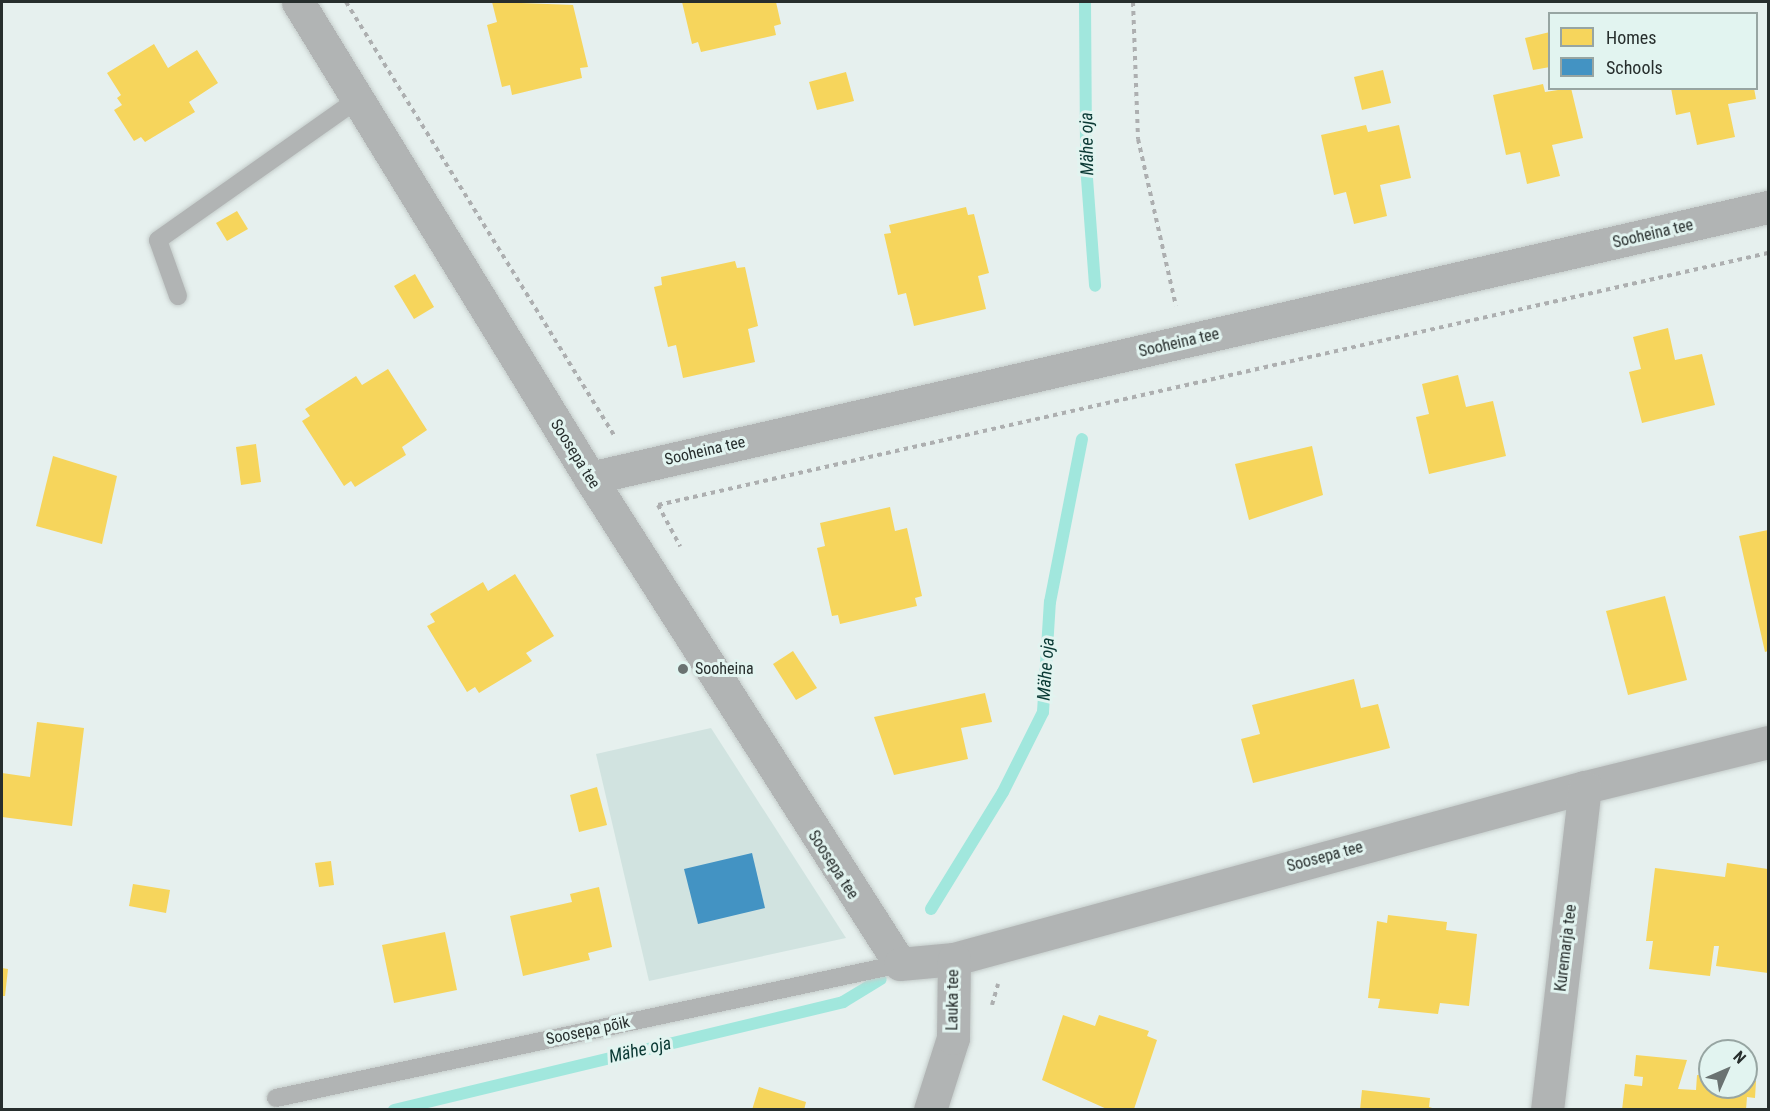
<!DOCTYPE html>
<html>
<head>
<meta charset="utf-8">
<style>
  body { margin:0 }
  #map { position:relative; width:1770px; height:1111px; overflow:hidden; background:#e6f0ee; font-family:"Roboto Condensed",sans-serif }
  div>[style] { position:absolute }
  .built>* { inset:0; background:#d1e3e0 }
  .homes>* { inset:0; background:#f6d55c }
  .schools>* { inset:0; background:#4393c3 }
  .stream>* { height:12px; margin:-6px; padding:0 6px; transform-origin:6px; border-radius:6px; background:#a1e7dd }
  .path>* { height:4px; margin-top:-2px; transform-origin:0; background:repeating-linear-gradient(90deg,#adafb0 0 4.5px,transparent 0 9px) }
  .roads { filter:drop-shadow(0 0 2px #c4ccca) drop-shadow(0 0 2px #c4ccca) }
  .service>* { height:18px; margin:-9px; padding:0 9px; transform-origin:9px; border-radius:9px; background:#b1b4b4 }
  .minor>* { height:33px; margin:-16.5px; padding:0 16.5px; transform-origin:16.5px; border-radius:16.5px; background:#b1b4b4 }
  .dots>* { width:16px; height:16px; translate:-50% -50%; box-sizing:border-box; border:3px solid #e2f4f0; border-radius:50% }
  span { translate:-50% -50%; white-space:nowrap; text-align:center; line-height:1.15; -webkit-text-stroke:6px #e2f4f0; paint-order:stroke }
  .street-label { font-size:16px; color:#272e2d }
  .poi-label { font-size:16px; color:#272e2d }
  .left { translate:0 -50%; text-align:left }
  .water-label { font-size:18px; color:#093833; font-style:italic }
  .frame { position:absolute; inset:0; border:3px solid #272e2d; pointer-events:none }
  .legend { position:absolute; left:1548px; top:12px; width:210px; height:78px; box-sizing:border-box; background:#e2f4f0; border:2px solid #97a5a2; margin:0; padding:8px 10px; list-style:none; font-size:18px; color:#272e2d }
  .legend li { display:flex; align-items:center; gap:12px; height:30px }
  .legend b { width:30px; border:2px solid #97a5a2 }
  .north { position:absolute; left:1698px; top:1039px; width:60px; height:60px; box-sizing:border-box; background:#e2f4f0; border:2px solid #97a5a2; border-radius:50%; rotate:45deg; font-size:16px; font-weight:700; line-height:24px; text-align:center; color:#272e2d }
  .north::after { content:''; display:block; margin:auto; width:21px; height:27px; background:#6a7271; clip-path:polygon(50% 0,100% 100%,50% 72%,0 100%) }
</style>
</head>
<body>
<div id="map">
  <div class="built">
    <i style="clip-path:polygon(711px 728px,846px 938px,649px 981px,596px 754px)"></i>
  </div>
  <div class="homes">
    <i style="clip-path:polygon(492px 2px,573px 5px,588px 67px,580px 68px,582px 78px,512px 95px,510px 85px,502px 87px,487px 25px,497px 22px)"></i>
    <i style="clip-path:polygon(682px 2px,776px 2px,781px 24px,774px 26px,776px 35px,701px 52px,698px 42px,692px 44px)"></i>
    <i style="clip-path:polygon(1550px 32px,1550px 67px,1533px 70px,1525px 38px)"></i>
    <i style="clip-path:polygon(154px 44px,168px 68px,197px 50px,218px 83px,189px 102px,195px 112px,145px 142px,141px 137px,134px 141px,114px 110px,122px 105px,117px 98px,121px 95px,107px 73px)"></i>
    <i style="clip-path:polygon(1383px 70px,1391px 103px,1362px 110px,1354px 77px)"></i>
    <i style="clip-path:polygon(846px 72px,854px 101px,817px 110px,809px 82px)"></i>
    <i style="clip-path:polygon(1543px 84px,1545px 92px,1571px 88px,1583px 138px,1552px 145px,1560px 176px,1527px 184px,1520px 152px,1506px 155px,1493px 95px)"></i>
    <i style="clip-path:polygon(1671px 88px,1754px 88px,1756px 99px,1728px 104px,1735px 137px,1697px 145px,1690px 112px,1676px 115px)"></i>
    <i style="clip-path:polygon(1366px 125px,1368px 132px,1399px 125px,1411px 178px,1380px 185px,1387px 216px,1354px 224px,1346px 192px,1334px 195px,1321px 135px)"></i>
    <i style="clip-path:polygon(966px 207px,968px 215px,974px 214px,989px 273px,978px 276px,986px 309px,914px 326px,906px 293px,898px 295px,884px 234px,891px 233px,889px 225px)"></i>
    <i style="clip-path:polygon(237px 211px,248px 229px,227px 241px,216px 223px)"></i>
    <i style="clip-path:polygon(735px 261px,737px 268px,745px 267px,758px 326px,748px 329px,755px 362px,683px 378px,676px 345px,668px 347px,654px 287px,662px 285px,661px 277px)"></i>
    <i style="clip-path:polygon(415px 274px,434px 307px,414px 319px,394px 286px)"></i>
    <i style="clip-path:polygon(1668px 328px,1675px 360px,1702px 354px,1715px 405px,1642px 423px,1629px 372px,1641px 369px,1633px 337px)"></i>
    <i style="clip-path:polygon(388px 369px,427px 430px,402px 447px,406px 455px,355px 487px,351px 481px,344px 486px,302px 421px,310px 416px,305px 409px,356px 376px,362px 385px)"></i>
    <i style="clip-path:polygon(1458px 375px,1466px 407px,1493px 401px,1506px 456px,1429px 474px,1416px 417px,1429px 414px,1422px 384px)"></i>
    <i style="clip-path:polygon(256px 444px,261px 482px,241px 485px,236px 447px)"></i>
    <i style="clip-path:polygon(1312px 446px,1323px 495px,1249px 520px,1235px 464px)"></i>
    <i style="clip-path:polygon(53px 456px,117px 476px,102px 544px,36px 526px)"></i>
    <i style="clip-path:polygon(890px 507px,895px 531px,907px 528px,922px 596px,915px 598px,917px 606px,840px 624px,838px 615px,832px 616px,817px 548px,825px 546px,820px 523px)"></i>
    <i style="clip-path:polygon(1768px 530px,1768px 651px,1765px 652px,1739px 536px)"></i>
    <i style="clip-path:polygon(515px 574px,554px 636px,526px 653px,532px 661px,479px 693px,475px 687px,467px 692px,427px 626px,435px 622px,430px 614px,483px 582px,488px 591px)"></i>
    <i style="clip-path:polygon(1665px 596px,1687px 680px,1628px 695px,1606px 611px)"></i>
    <i style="clip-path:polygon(793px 651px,817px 688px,796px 700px,773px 664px)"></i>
    <i style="clip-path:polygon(1354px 679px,1361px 708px,1378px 704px,1390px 748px,1253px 783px,1241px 739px,1260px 734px,1252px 705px)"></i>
    <i style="clip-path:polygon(985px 693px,992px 722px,961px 728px,968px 759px,894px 775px,874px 717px)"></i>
    <i style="clip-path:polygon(37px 722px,84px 728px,72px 826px,2px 817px,2px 773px,30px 777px)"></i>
    <i style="clip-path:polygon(597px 787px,607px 825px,579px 832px,570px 795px)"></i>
    <i style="clip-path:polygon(331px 861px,334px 885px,319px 887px,315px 863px)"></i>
    <i style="clip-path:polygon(1727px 863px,1768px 869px,1768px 973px,1716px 966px,1719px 946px,1714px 946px,1710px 976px,1649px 969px,1653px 941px,1646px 941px,1655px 868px,1725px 877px)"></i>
    <i style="clip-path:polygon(133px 884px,170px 890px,166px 913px,129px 906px)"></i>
    <i style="clip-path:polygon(599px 887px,612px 947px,588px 953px,590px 960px,523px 976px,510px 916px,572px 902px,570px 894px)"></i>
    <i style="clip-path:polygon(1388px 915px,1447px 922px,1446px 930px,1477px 934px,1469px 1006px,1440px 1003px,1438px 1014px,1378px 1008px,1380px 999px,1368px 998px,1377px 921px,1387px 923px)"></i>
    <i style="clip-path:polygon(445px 932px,457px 990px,394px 1003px,382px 945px)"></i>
    <i style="clip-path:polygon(2px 968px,8px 969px,5px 996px,2px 996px)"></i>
    <i style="clip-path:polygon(1063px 1015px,1095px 1026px,1099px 1015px,1149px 1031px,1147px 1036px,1157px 1040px,1134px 1109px,1109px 1110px,1042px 1080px)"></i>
    <i style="clip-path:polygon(1636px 1055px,1687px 1060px,1678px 1089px,1696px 1090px,1697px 1075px,1710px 1076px,1710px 1087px,1746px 1087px,1746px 1080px,1756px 1081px,1755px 1098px,1747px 1097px,1746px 1110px,1622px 1110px,1625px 1084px,1642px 1086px,1643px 1077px,1634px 1076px)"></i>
    <i style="clip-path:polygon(759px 1087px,806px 1102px,804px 1110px,752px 1110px)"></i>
    <i style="clip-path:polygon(1362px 1090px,1430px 1098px,1429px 1107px,1439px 1110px,1360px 1110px)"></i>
  </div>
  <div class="schools">
    <i style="clip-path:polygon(752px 853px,765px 908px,698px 924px,684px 869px)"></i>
  </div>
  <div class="stream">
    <i style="left:1085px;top:2px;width:163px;rotate:89.6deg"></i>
    <i style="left:1086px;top:165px;width:121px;rotate:85.7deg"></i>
    <i style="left:931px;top:909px;width:137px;rotate:-58.4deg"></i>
    <i style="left:1003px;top:792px;width:89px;rotate:-63.4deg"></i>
    <i style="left:1043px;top:712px;width:110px;rotate:-86.4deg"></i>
    <i style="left:1050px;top:602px;width:166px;rotate:-78.9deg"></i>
    <i style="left:394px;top:1110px;width:462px;rotate:-13.5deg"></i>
    <i style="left:843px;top:1002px;width:44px;rotate:-31.2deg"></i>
  </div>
  <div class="path">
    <i style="left:346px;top:2px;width:509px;rotate:58.25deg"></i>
    <i style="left:1133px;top:2px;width:137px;rotate:87.9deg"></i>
    <i style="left:1138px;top:139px;width:171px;rotate:77.2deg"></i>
    <i style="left:658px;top:505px;width:1138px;rotate:-12.79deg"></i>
    <i style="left:658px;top:505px;width:47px;rotate:61.8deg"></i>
    <i style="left:992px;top:1005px;width:22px;rotate:-74deg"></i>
  </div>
  <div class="roads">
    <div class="service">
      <i style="left:178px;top:296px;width:59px;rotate:-109.7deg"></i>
      <i style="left:158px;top:240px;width:245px;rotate:-35.2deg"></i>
      <i style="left:276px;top:1098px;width:638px;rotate:-12.12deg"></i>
    </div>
    <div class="minor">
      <i style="left:298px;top:2px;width:558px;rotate:58.47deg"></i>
      <i style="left:590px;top:478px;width:576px;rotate:57.47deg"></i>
      <i style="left:900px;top:964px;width:54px;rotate:-5.3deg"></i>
      <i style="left:954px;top:959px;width:654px;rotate:-15.25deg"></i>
      <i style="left:1585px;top:787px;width:188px;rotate:-13.8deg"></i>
      <i style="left:590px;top:478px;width:1209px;rotate:-12.96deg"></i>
      <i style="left:930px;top:1110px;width:76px;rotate:-72.3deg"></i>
      <i style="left:953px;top:1038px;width:79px;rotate:-89.3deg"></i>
      <i style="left:1547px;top:1110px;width:325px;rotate:-83.3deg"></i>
    </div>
  </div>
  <div class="dots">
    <i style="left:683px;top:669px;background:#6a7271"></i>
  </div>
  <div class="street-label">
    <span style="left:1653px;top:234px;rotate:-13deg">Sooheina tee</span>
    <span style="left:1179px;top:343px;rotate:-13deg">Sooheina tee</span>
    <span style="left:705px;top:451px;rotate:-13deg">Sooheina tee</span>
    <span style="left:575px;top:454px;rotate:58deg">Soosepa tee</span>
    <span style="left:1325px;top:857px;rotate:-15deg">Soosepa tee</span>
    <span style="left:833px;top:865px;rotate:57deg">Soosepa tee</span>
    <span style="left:1566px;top:948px;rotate:-83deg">Kuremarja tee</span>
    <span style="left:953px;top:1000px;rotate:-89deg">Lauka tee</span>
    <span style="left:588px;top:1031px;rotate:-12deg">Soosepa põik</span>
  </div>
  <div class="poi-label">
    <span class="left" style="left:695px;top:669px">Sooheina</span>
  </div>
  <div class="water-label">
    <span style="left:1087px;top:144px;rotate:-91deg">Mähe oja</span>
    <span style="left:1046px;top:669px;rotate:-86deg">Mähe oja</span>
    <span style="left:640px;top:1050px;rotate:-13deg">Mähe oja</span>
  </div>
  <div class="frame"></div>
  <ul class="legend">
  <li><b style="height:16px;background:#f6d55c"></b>Homes</li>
  <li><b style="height:16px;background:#4393c3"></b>Schools</li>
  </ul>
  <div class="north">N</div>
</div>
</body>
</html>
